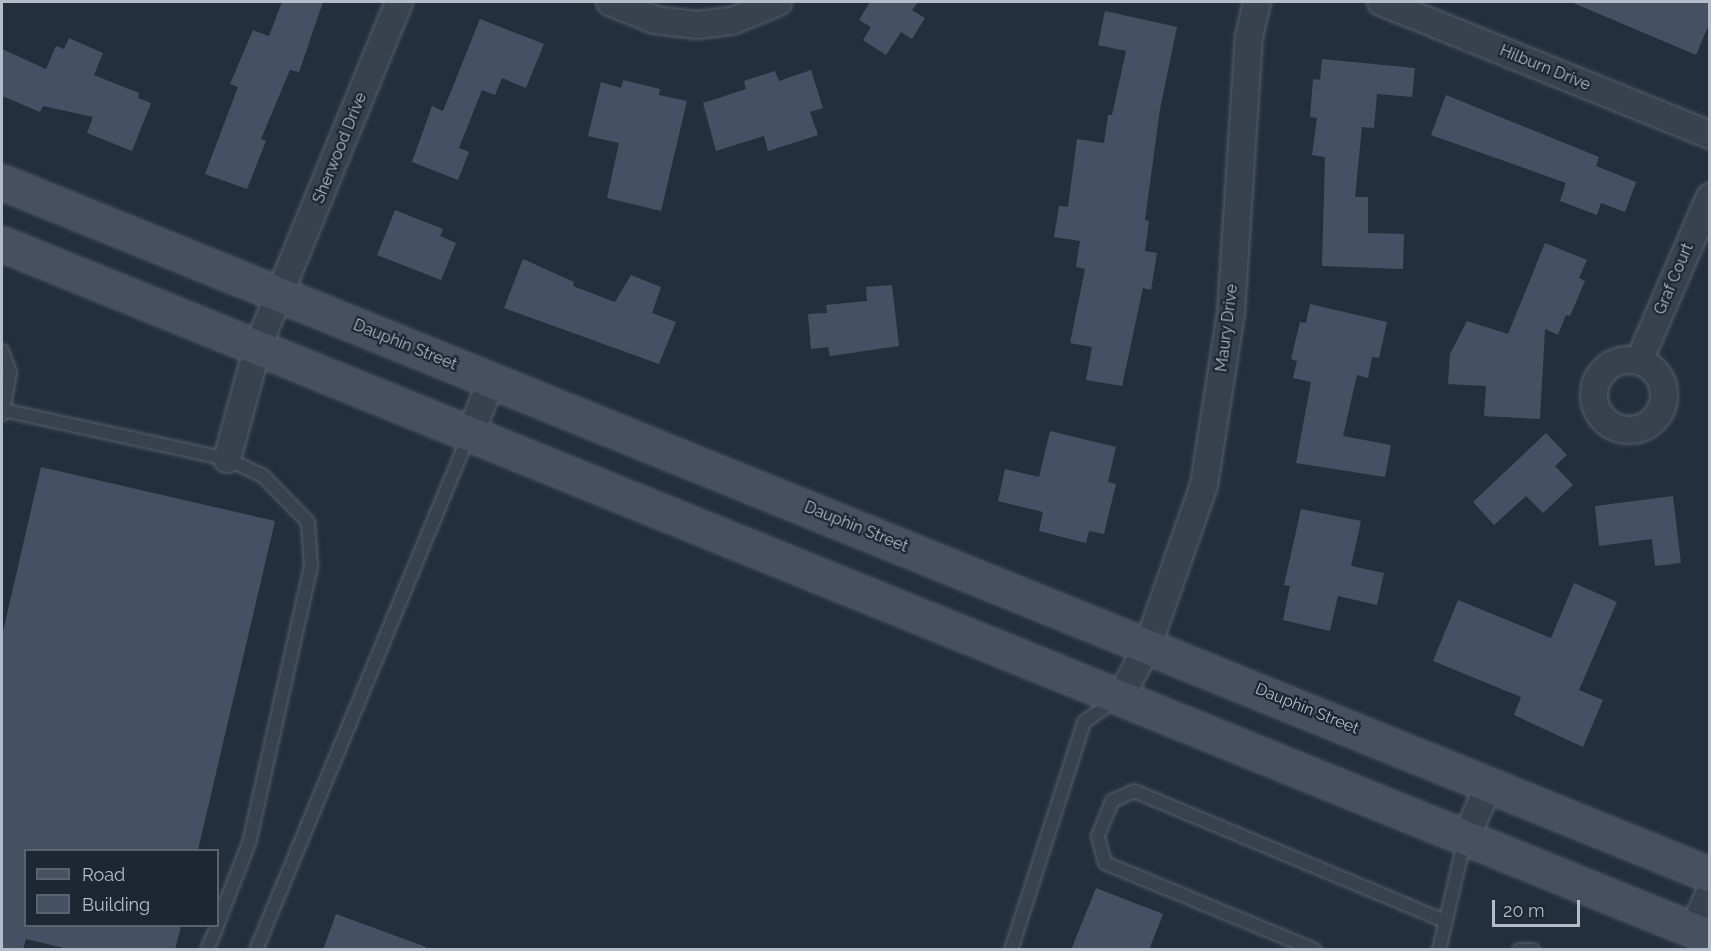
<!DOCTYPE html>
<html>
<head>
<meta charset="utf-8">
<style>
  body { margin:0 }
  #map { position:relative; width:1711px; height:951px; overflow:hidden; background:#242f3e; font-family:Raleway,sans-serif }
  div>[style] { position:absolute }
  .building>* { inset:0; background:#455162 }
  .roads { filter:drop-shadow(0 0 2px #565f6c) drop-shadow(0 0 2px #565f6c) }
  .lane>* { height:12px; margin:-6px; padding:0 6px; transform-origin:6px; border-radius:6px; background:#38414e }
  .street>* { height:26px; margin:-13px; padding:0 13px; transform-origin:13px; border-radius:13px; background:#38414e }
  .street>.ring { margin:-13px; padding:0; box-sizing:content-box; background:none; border:26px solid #38414e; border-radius:50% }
  .secondary>* { height:33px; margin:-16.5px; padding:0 16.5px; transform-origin:16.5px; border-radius:16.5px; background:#465061 }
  span { translate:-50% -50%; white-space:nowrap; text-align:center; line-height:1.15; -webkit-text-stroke:4.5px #1d2633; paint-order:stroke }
  .street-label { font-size:16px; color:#b4bcc9 }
  .frame { position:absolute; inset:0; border:3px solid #b4bcc9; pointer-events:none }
  .legend { position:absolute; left:24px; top:849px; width:195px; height:78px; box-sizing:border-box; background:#1d2633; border:2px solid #59626f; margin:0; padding:8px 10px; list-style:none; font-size:18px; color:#b4bcc9 }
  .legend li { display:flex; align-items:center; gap:12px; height:30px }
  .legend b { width:30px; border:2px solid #59626f }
  .scale { position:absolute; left:1492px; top:900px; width:88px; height:27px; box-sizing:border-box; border:3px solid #b4bcc9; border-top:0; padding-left:8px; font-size:18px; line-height:21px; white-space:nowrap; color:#b4bcc9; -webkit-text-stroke:4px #1d2633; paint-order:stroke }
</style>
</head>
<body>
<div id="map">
  <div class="building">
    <i style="clip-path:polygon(282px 2px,323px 2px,299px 72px,290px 70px,261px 139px,266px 141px,247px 189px,205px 174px,238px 87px,230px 84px,253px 30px,269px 36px)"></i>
    <i style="clip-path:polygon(870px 2px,918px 2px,912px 10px,925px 18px,912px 39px,901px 32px,886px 55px,863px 40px,871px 27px,859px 20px)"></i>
    <i style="clip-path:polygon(1571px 2px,1710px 2px,1710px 22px,1696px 55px)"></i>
    <i style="clip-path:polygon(1105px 11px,1177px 27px,1160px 109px,1145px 220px,1149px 221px,1145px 251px,1157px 253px,1151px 290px,1143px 288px,1122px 386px,1086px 380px,1092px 347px,1070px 343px,1085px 269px,1076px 267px,1080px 241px,1054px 237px,1059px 206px,1068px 207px,1077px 139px,1104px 143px,1108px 115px,1112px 115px,1126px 51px,1098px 45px)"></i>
    <i style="clip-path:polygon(480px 19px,544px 44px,526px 88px,502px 78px,495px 95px,482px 90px,459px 148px,469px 152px,458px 180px,412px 162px,432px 106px,443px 111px)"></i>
    <i style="clip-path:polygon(69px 38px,103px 53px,94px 75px,139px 93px,138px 98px,151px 103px,132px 151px,87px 133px,93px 117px,43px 106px,40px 112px,2px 96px,2px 49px,46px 69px,56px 46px,64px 49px)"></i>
    <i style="clip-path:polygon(1322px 59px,1415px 68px,1412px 97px,1377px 94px,1374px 128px,1362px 127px,1355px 197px,1368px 197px,1368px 233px,1404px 234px,1403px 269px,1322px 266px,1325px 157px,1312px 155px,1317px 118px,1310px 117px,1313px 79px,1320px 80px)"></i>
    <i style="clip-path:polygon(811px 70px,823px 108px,810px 112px,818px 135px,768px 151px,764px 136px,716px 151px,703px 103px,746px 89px,744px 81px,775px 71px,779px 81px)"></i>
    <i style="clip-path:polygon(623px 80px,660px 89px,659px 95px,687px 101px,661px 211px,607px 198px,619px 143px,588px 136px,601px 82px,621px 88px)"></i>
    <i style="clip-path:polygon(1446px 95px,1599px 157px,1596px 166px,1636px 182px,1625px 212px,1601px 203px,1597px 215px,1560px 201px,1566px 183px,1431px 135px)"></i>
    <i style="clip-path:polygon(395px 210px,443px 229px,440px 236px,456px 243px,441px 280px,377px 255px)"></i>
    <i style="clip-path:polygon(1545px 243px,1587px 260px,1579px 278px,1585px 281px,1570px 316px,1566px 315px,1558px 335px,1545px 329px,1540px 419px,1484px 416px,1486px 386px,1448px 384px,1450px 354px,1467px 321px,1508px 334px)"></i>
    <i style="clip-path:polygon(523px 259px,574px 282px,573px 286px,615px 302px,631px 275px,661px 287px,652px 313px,676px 322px,659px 364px,504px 308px)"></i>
    <i style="clip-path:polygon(892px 285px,899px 346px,830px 356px,828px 347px,811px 349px,808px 314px,827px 313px,826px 305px,867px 301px,866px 287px)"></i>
    <i style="clip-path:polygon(1310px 304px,1387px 322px,1379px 358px,1372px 357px,1368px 378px,1357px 375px,1343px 436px,1391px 445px,1385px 477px,1296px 463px,1311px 382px,1293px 378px,1297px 361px,1291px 359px,1300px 322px,1306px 323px)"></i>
    <i style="clip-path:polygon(1050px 431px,1116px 447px,1108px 482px,1116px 484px,1104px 534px,1089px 531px,1086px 543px,1039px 531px,1043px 512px,998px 501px,1005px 469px,1039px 477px)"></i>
    <i style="clip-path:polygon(1546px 433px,1567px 455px,1555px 466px,1573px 485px,1543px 513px,1526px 496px,1494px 525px,1473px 502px)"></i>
    <i style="clip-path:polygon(41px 467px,275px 521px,198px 850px,26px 850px,26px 926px,181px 926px,175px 950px,72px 950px,26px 939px,23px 950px,2px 950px,2px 636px)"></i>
    <i style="clip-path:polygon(1673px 496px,1681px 563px,1655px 566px,1652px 539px,1599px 546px,1595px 506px)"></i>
    <i style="clip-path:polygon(1301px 509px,1361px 521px,1351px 566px,1384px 573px,1377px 605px,1338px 596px,1330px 631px,1283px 620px,1290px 586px,1284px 585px)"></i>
    <i style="clip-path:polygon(1574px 583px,1617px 602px,1579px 690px,1603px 700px,1583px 747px,1514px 715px,1521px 697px,1433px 661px,1458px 600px,1551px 638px)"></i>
    <i style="clip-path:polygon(1096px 888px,1163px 914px,1149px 950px,1071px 950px)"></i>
    <i style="clip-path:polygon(336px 914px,426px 947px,426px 950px,323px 950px)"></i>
  </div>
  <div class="roads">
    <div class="lane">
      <i style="left:2px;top:351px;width:23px;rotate:70deg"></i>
      <i style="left:10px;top:373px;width:38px;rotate:101deg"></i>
      <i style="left:2px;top:414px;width:4px;rotate:-76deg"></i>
      <i style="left:3px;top:410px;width:229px;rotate:12.3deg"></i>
      <i style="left:227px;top:459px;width:38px;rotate:25deg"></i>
      <i style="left:262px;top:475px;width:66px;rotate:45.6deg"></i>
      <i style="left:308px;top:522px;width:44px;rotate:86.1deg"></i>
      <i style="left:311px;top:566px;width:281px;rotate:102.6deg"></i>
      <i style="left:250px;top:840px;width:89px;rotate:111.1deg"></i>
      <i style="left:207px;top:950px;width:26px;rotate:-67deg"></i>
      <i style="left:256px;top:950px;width:557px;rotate:-67.53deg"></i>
      <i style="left:1011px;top:950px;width:239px;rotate:-72.2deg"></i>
      <i style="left:1084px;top:722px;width:39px;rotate:-35deg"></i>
      <i style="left:1315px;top:950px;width:227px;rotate:-157.5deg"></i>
      <i style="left:1105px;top:863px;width:28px;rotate:-105deg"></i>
      <i style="left:1098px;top:836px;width:38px;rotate:-68deg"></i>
      <i style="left:1112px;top:801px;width:24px;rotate:-24deg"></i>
      <i style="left:1134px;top:791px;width:337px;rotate:22.7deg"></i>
      <i style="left:1439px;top:950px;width:115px;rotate:-76.9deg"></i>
      <i style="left:1519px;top:950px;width:14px"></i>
    </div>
    <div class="street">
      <i style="left:610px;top:2px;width:48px;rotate:21.8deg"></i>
      <i style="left:655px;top:20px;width:42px;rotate:6.8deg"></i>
      <i style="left:697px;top:25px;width:35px;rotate:-7deg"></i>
      <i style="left:732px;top:21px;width:50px;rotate:-22.4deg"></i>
      <i style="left:1381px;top:2px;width:355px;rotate:22deg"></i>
      <i class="ring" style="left:1594px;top:360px;width:44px;height:44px"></i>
      <i style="left:1639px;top:361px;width:179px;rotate:-66.6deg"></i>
      <i style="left:470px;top:434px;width:58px;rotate:-67.8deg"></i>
      <i style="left:227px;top:459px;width:117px;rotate:-74.7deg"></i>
      <i style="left:258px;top:346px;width:372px;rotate:-67.7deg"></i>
      <i style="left:1121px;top:696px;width:58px;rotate:-62.1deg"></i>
      <i style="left:1148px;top:645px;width:170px;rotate:-70.7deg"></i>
      <i style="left:1204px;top:485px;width:174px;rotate:-81.1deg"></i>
      <i style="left:1231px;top:313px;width:277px;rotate:-86.3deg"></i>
      <i style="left:1249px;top:37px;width:36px;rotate:-77deg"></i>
      <i style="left:1466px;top:837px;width:59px;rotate:-66deg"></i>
      <i style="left:1693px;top:930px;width:42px;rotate:-65.9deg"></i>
    </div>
    <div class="secondary">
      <i style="left:2px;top:182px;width:1843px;rotate:22.08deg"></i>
      <i style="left:2px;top:244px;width:1843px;rotate:22.08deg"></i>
    </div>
  </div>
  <div class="street-label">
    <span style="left:1545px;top:68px;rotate:22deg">Hilburn Drive</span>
    <span style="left:340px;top:148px;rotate:-68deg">Sherwood Drive</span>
    <span style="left:1674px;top:279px;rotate:-67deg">Graf Court</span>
    <span style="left:1227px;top:328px;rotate:-83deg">Maury Drive</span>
    <span style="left:405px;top:345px;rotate:22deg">Dauphin Street</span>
    <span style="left:856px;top:527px;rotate:22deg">Dauphin Street</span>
    <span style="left:1307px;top:709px;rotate:22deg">Dauphin Street</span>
  </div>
  <div class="frame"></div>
  <ul class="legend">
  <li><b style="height:8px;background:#465061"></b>Road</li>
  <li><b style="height:16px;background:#455162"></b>Building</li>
  </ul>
  <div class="scale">20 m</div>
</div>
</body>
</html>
